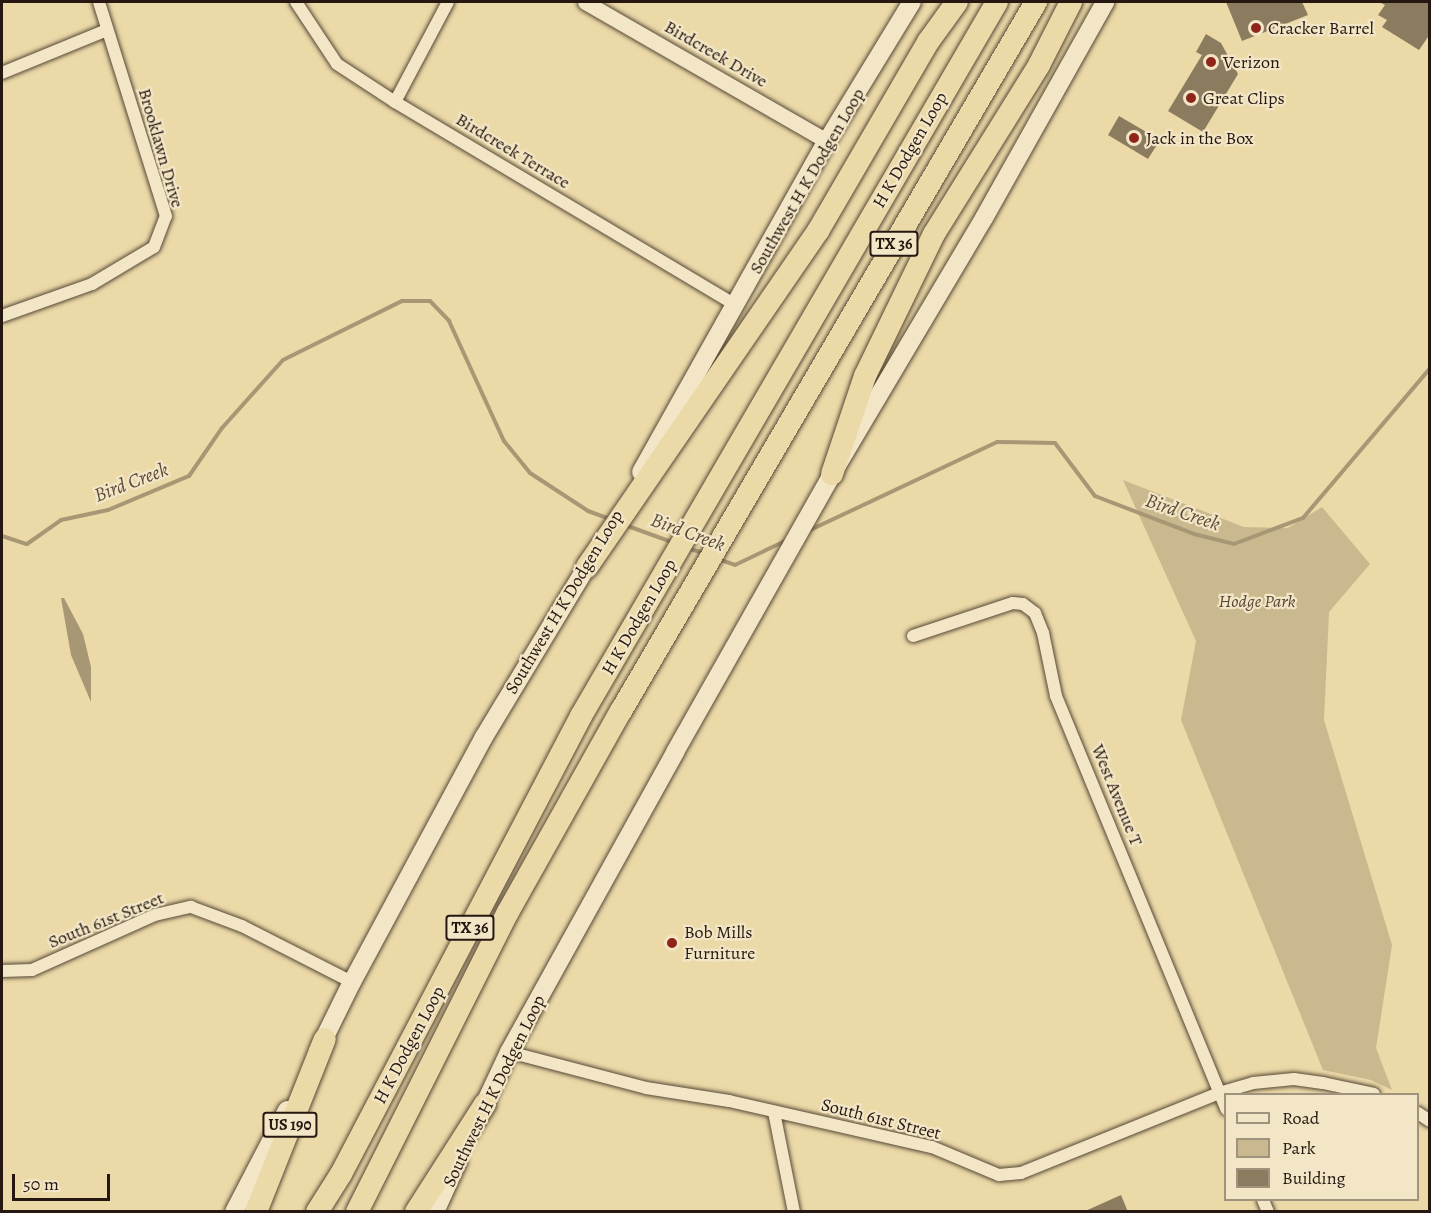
<!DOCTYPE html>
<html>
<head>
<meta charset="utf-8">
<style>
  body { margin:0 }
  #map { position:relative; width:1431px; height:1213px; overflow:hidden; background:#ebd9a8; font-family:Alegreya,serif }
  div>[style] { position:absolute }
  .green>* { inset:0; background:#cab88e }
  .water>* { inset:0; background:#a89774 }
  .stream>* { height:4px; margin:-2px; padding:0 2px; transform-origin:2px; border-radius:2px; background:#a89774 }
  .building>* { inset:0; background:#8c7c5f }
  .roads { filter:drop-shadow(0 0 2px #574836) drop-shadow(0 0 2px #574836) }
  .minor>* { height:12px; margin:-6px; padding:0 6px; transform-origin:6px; border-radius:6px; background:#f2e6c6 }
  .tertiary>* { height:15px; margin:-7.5px; padding:0 7.5px; transform-origin:7.5px; border-radius:7.5px; background:#f2e6c6 }
  .secondary>* { height:18px; margin:-9px; padding:0 9px; transform-origin:9px; border-radius:9px; background:#f2e6c6 }
  .motorway>* { height:22px; margin:-11px; padding:0 11px; transform-origin:11px; border-radius:11px; background:#ebd9a8 }
  .dots>* { width:16px; height:16px; translate:-50% -50%; box-sizing:border-box; border:3px solid #f2e6c6; border-radius:50% }
  span { translate:-50% -50%; white-space:nowrap; text-align:center; line-height:1.15; -webkit-text-stroke:4.5px #f2e6c6; paint-order:stroke }
  .shield-label span { padding:2px 4px; background:#f2e6c6; border:2px solid; border-radius:4px; -webkit-text-stroke-width:0 }
  .shield-label { font-size:16px; color:#261710; font-weight:700 }
  .poi-label { font-size:18px; color:#261710 }
  .left { translate:0 -50%; text-align:left }
  .street-label { font-size:18px; color:#261710 }
  .park-label { font-size:18px; color:#574736; font-style:italic }
  .water-label { font-size:20px; color:#5a4a38; font-style:italic }
  .frame { position:absolute; inset:0; border:3px solid #261710; pointer-events:none }
  .legend { position:absolute; left:1224px; top:1093px; width:195px; height:108px; box-sizing:border-box; background:#f2e6c6; border:2px solid #a0937d; margin:0; padding:8px 10px; list-style:none; font-size:18px; color:#261710 }
  .legend li { display:flex; align-items:center; gap:12px; height:30px }
  .legend b { width:30px; border:2px solid #a0937d }
  .scale { position:absolute; left:12px; top:1174px; width:98px; height:27px; box-sizing:border-box; border:3px solid #261710; border-top:0; padding-left:8px; font-size:18px; line-height:21px; white-space:nowrap; color:#261710; -webkit-text-stroke:4px #f2e6c6; paint-order:stroke }
</style>
</head>
<body>
<div id="map">
  <div class="green">
    <i style="clip-path:polygon(1123px 480px,1244px 527px,1288px 528px,1322px 507px,1370px 564px,1329px 612px,1324px 720px,1392px 945px,1376px 1048px,1392px 1090px,1371px 1080px,1323px 1070px,1181px 720px,1196px 641px)"></i>
  </div>
  <div class="water">
    <i style="clip-path:polygon(61px 598px,64px 598px,83px 634px,91px 667px,91px 702px,71px 655px)"></i>
  </div>
  <div class="stream">
    <i style="left:625px;top:525px;width:50px;rotate:19.9deg"></i>
    <i style="left:808px;top:531px;width:209px;rotate:-25.2deg"></i>
    <i style="left:997px;top:442px;width:58px;rotate:1deg"></i>
    <i style="left:1055px;top:443px;width:66px;rotate:53deg"></i>
    <i style="left:1095px;top:496px;width:106px;rotate:21deg"></i>
    <i style="left:1194px;top:534px;width:41px;rotate:14deg"></i>
    <i style="left:1234px;top:544px;width:74px;rotate:-20.6deg"></i>
    <i style="left:1303px;top:518px;width:197px;rotate:-49.7deg"></i>
    <i style="left:2px;top:536px;width:26px;rotate:18deg"></i>
    <i style="left:27px;top:544px;width:42px;rotate:-35.2deg"></i>
    <i style="left:61px;top:520px;width:48px;rotate:-12deg"></i>
    <i style="left:108px;top:510px;width:88px;rotate:-22.8deg"></i>
    <i style="left:189px;top:476px;width:58px;rotate:-55.5deg"></i>
    <i style="left:222px;top:428px;width:91px;rotate:-48.1deg"></i>
    <i style="left:283px;top:360px;width:133px;rotate:-26.4deg"></i>
    <i style="left:402px;top:301px;width:28px"></i>
    <i style="left:430px;top:301px;width:28px;rotate:46deg"></i>
    <i style="left:449px;top:321px;width:132px;rotate:65.4deg"></i>
    <i style="left:504px;top:441px;width:41px;rotate:50.9deg"></i>
    <i style="left:530px;top:473px;width:69px;rotate:33.2deg"></i>
    <i style="left:588px;top:511px;width:23px;rotate:20deg"></i>
    <i style="left:687px;top:548px;width:17px;rotate:17deg"></i>
    <i style="left:718px;top:559px;width:18px;rotate:19deg"></i>
    <i style="left:735px;top:565px;width:55px;rotate:-25.6deg"></i>
  </div>
  <div class="building">
    <i style="clip-path:polygon(1226px 2px,1302px 2px,1308px 15px,1242px 41px)"></i>
    <i style="clip-path:polygon(1379px 2px,1430px 2px,1430px 38px,1428px 37px,1419px 50px,1382px 27px,1387px 20px,1378px 15px,1385px 5px)"></i>
    <i style="clip-path:polygon(1206px 34px,1221px 43px,1238px 74px,1203px 132px,1168px 111px,1202px 55px,1196px 52px)"></i>
    <i style="clip-path:polygon(1119px 116px,1160px 140px,1148px 159px,1108px 135px)"></i>
    <i style="clip-path:polygon(1121px 1195px,1128px 1212px,1083px 1212px)"></i>
  </div>
  <div class="roads">
    <div class="minor">
      <i style="left:296px;top:2px;width:74px;rotate:56.5deg"></i>
      <i style="left:337px;top:64px;width:69px;rotate:33.2deg"></i>
      <i style="left:395px;top:102px;width:397px;rotate:30.8deg"></i>
      <i style="left:2px;top:73px;width:113px;rotate:-22.3deg"></i>
      <i style="left:395px;top:102px;width:113px;rotate:-62.1deg"></i>
      <i style="left:2px;top:316px;width:96px;rotate:-19.6deg"></i>
      <i style="left:92px;top:284px;width:72px;rotate:-30.8deg"></i>
      <i style="left:154px;top:247px;width:33px;rotate:-69deg"></i>
      <i style="left:166px;top:216px;width:224px;rotate:-107.4deg"></i>
      <i style="left:913px;top:636px;width:105px;rotate:-18.3deg"></i>
      <i style="left:1013px;top:603px;width:10px;rotate:6deg"></i>
      <i style="left:1023px;top:604px;width:15px;rotate:37deg"></i>
      <i style="left:1035px;top:613px;width:22px;rotate:68deg"></i>
      <i style="left:1043px;top:633px;width:64px;rotate:78.3deg"></i>
      <i style="left:1056px;top:696px;width:447px;rotate:67.6deg"></i>
      <i style="left:2px;top:971px;width:30px;rotate:-2deg"></i>
      <i style="left:32px;top:970px;width:135px;rotate:-24.1deg"></i>
      <i style="left:155px;top:915px;width:37px;rotate:-13deg"></i>
      <i style="left:191px;top:907px;width:54px;rotate:20.4deg"></i>
      <i style="left:242px;top:926px;width:123px;rotate:27deg"></i>
      <i style="left:509px;top:1052px;width:142px;rotate:14.7deg"></i>
      <i style="left:646px;top:1088px;width:84px;rotate:8.9deg"></i>
      <i style="left:729px;top:1101px;width:208px;rotate:12.8deg"></i>
      <i style="left:932px;top:1147px;width:73px;rotate:22.7deg"></i>
      <i style="left:999px;top:1175px;width:22px;rotate:-5deg"></i>
      <i style="left:1021px;top:1173px;width:214px;rotate:-22deg"></i>
      <i style="left:1219px;top:1093px;width:35px;rotate:-16deg"></i>
      <i style="left:1253px;top:1083px;width:41px;rotate:-5.6deg"></i>
      <i style="left:1294px;top:1079px;width:29px;rotate:8deg"></i>
      <i style="left:1323px;top:1083px;width:52px;rotate:12.2deg"></i>
      <i style="left:774px;top:1112px;width:102px;rotate:78.7deg"></i>
      <i style="left:1418px;top:1113px;width:14px;rotate:34deg"></i>
      <i style="left:1263px;top:1200px;width:13px;rotate:67deg"></i>
    </div>
    <div class="tertiary">
      <i style="left:585px;top:2px;width:279px;rotate:29.9deg"></i>
    </div>
    <div class="secondary">
      <i style="left:641px;top:472px;width:380px;rotate:-60.7deg"></i>
      <i style="left:827px;top:141px;width:163px;rotate:-58.6deg"></i>
      <i style="left:318px;top:1051px;width:77px;rotate:-63.8deg"></i>
      <i style="left:352px;top:982px;width:278px;rotate:-61.7deg"></i>
      <i style="left:484px;top:737px;width:211px;rotate:-58.9deg"></i>
      <i style="left:479px;top:1116px;width:71px;rotate:-64.9deg"></i>
      <i style="left:509px;top:1052px;width:343px;rotate:-61deg"></i>
      <i style="left:675px;top:752px;width:319px;rotate:-60.5deg"></i>
      <i style="left:832px;top:474px;width:298px;rotate:-59.3deg"></i>
      <i style="left:984px;top:218px;width:248px;rotate:-60.7deg"></i>
      <i style="left:234px;top:1212px;width:115px;rotate:-62.5deg"></i>
      <i style="left:435px;top:1212px;width:56px;rotate:-65.7deg"></i>
    </div>
    <div class="motorway">
      <i style="left:832px;top:474px;width:103px;rotate:-71.4deg"></i>
      <i style="left:865px;top:376px;width:158px;rotate:-64.1deg"></i>
      <i style="left:934px;top:234px;width:199px;rotate:-58.1deg"></i>
      <i style="left:1039px;top:65px;width:71px;rotate:-63.1deg"></i>
      <i style="left:587px;top:567px;width:408px;rotate:-55.5deg"></i>
      <i style="left:818px;top:231px;width:219px;rotate:-59.8deg"></i>
      <i style="left:928px;top:42px;width:49px;rotate:-54.1deg"></i>
      <i style="left:256px;top:1212px;width:186px;rotate:-68.3deg"></i>
      <i style="left:317px;top:1212px;width:45px;rotate:-57.7deg"></i>
      <i style="left:341px;top:1174px;width:517px;rotate:-62.34deg"></i>
      <i style="left:581px;top:716px;width:826px;rotate:-59.77deg"></i>
      <i style="left:357px;top:1212px;width:336px;rotate:-63.3deg"></i>
      <i style="left:508px;top:912px;width:231px;rotate:-60.7deg"></i>
      <i style="left:621px;top:711px;width:822px;rotate:-59.66deg"></i>
      <i style="left:416px;top:1212px;width:128px;rotate:-57.4deg"></i>
    </div>
  </div>
  <div class="dots">
    <i style="left:1256px;top:28px;background:#8f2418"></i>
    <i style="left:1211px;top:62px;background:#8f2418"></i>
    <i style="left:1191px;top:98px;background:#8f2418"></i>
    <i style="left:1134px;top:138px;background:#8f2418"></i>
    <i style="left:672px;top:943px;background:#8f2418"></i>
  </div>
  <div class="shield-label">
    <span style="left:894px;top:244px">TX 36</span>
    <span style="left:470px;top:928px">TX 36</span>
    <span style="left:290px;top:1125px">US 190</span>
  </div>
  <div class="poi-label">
    <span class="left" style="left:1268px;top:28px">Cracker Barrel</span>
    <span class="left" style="left:1223px;top:62px">Verizon</span>
    <span class="left" style="left:1203px;top:98px">Great Clips</span>
    <span class="left" style="left:1146px;top:138px">Jack in the Box</span>
    <span class="left" style="left:684px;top:943px">Bob Mills<br>Furniture</span>
  </div>
  <div class="street-label">
    <span style="left:716px;top:54px;rotate:30deg">Birdcreek Drive</span>
    <span style="left:161px;top:148px;rotate:74deg">Brooklawn Drive</span>
    <span style="left:910px;top:150px;rotate:-60deg">H K Dodgen Loop</span>
    <span style="left:513px;top:151px;rotate:31deg">Birdcreek Terrace</span>
    <span style="left:807px;top:181px;rotate:-60deg">Southwest H K Dodgen Loop</span>
    <span style="left:564px;top:602px;rotate:-59deg">Southwest H K Dodgen Loop</span>
    <span style="left:639px;top:617px;rotate:-60deg">H K Dodgen Loop</span>
    <span style="left:1117px;top:795px;rotate:68deg">West Avenue T</span>
    <span style="left:106px;top:920px;rotate:-22deg">South 61st Street</span>
    <span style="left:409px;top:1045px;rotate:-62deg">H K Dodgen Loop</span>
    <span style="left:494px;top:1091px;rotate:-64deg">Southwest H K Dodgen Loop</span>
    <span style="left:881px;top:1119px;rotate:14deg">South 61st Street</span>
  </div>
  <div class="park-label">
    <span style="left:1257px;top:601px">Hodge Park</span>
  </div>
  <div class="water-label">
    <span style="left:131px;top:482px;rotate:-21deg">Bird Creek</span>
    <span style="left:1183px;top:512px;rotate:19deg">Bird Creek</span>
    <span style="left:688px;top:532px;rotate:20deg">Bird Creek</span>
  </div>
  <div class="frame"></div>
  <ul class="legend">
  <li><b style="height:8px;background:#f2e6c6"></b>Road</li>
  <li><b style="height:16px;background:#cab88e"></b>Park</li>
  <li><b style="height:16px;background:#8c7c5f"></b>Building</li>
  </ul>
  <div class="scale">50 m</div>
</div>
</body>
</html>
